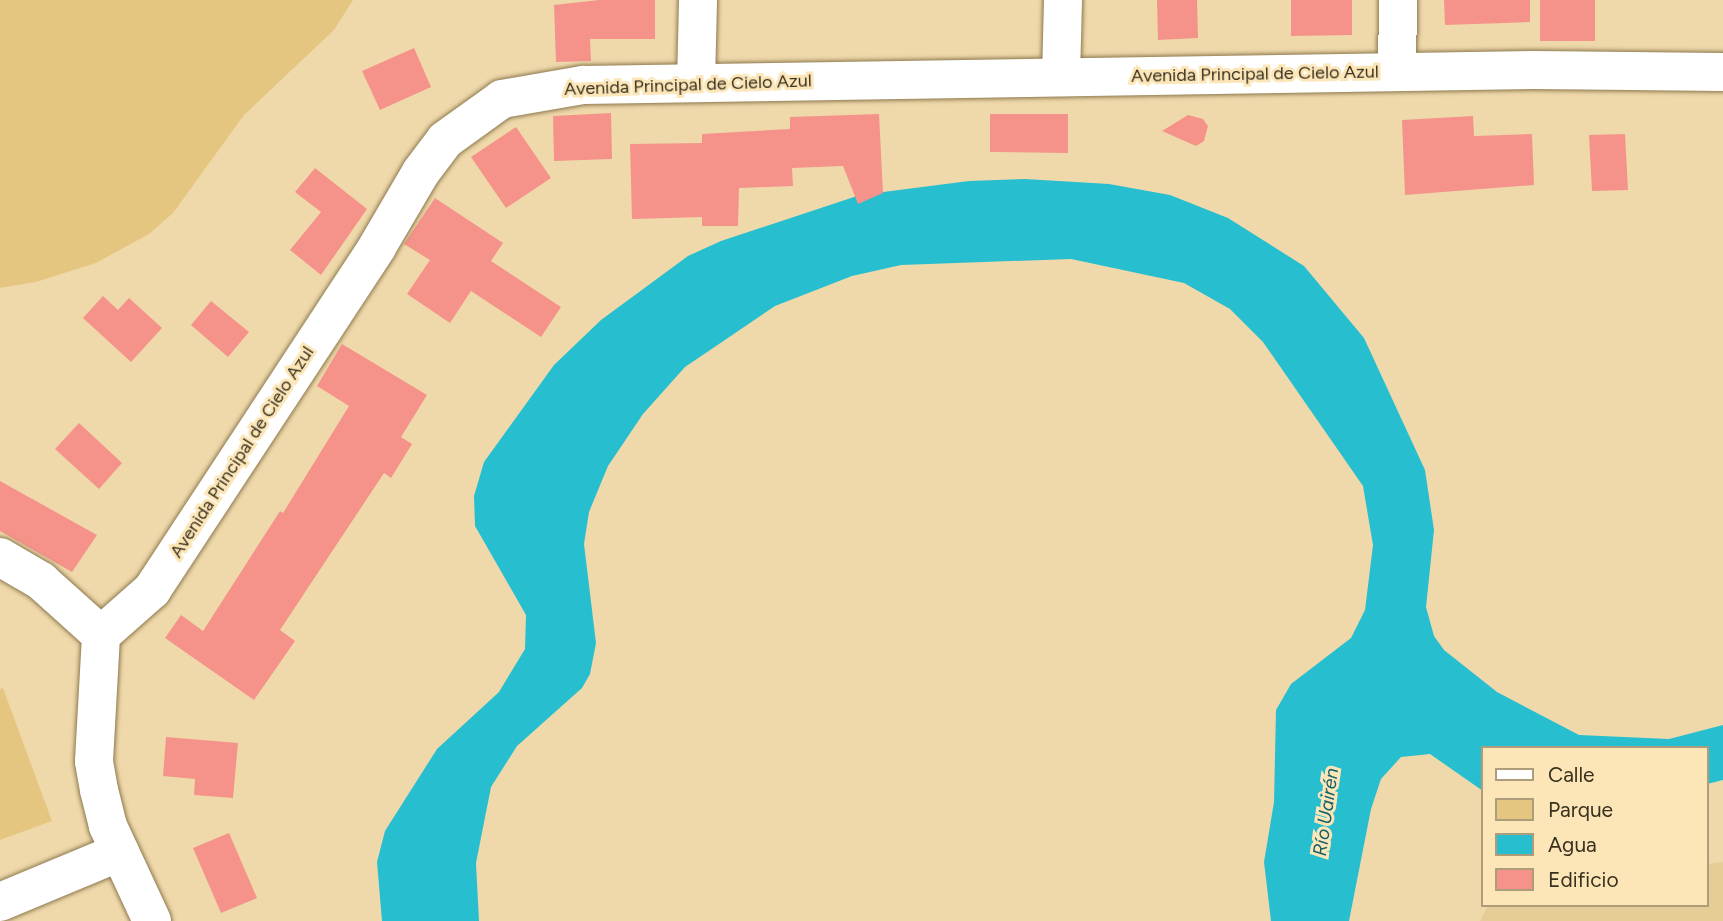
<!DOCTYPE html>
<html>
<head>
<meta charset="utf-8">
<style>
  body { margin:0 }
  #map { position:relative; width:1723px; height:921px; overflow:hidden; background:#efd9ab; font-family:Figtree,sans-serif }
  div>[style] { position:absolute }
  .built>* { inset:0; background:#e6cd98 }
  .green>* { inset:0; background:#e5c681 }
  .water>* { inset:0; background:#27bfcf }
  .building>* { inset:0; background:#f5938b }
  .roads { filter:drop-shadow(0 0 2px #8d794e) drop-shadow(0 0 2px #8d794e) }
  .minor>* { height:38px; margin:-19px; padding:0 19px; transform-origin:19px; border-radius:19px; background:#fff }
  span { translate:-50% -50%; white-space:nowrap; text-align:center; line-height:1.15; -webkit-text-stroke:6px #fce6b8; paint-order:stroke }
  .street-label { font-size:18px; color:#39301e }
  .water-label { font-size:19px; color:#126169; font-style:italic }
  .legend { position:absolute; left:1481px; top:746px; width:228px; height:161px; box-sizing:border-box; background:#fce6b8; border:2px solid #ae9d7a; margin:0; padding:9px 12px; list-style:none; font-size:21px; color:#39301e }
  .legend li { display:flex; align-items:center; gap:14px; height:35px }
  .legend b { width:35px; border:2px solid #ae9d7a }
</style>
</head>
<body>
<div id="map">
  <div class="built">
    <i style="clip-path:polygon(1723px 862px,1723px 921px,1480px 921px,1488px 905px,1707px 905px,1707px 864px)"></i>
  </div>
  <div class="green">
    <i style="clip-path:polygon(0 0,353px 0,334px 30px,244px 115px,173px 213px,149px 234px,96px 263px,36px 282px,0 288px)"></i>
    <i style="clip-path:polygon(3px 688px,52px 821px,0 840px,0 689px)"></i>
  </div>
  <div class="water">
    <i style="clip-path:polygon(1025px 179px,1109px 184px,1170px 195px,1228px 218px,1304px 266px,1364px 338px,1425px 470px,1434px 530px,1426px 607px,1434px 636px,1444px 650px,1497px 692px,1579px 735px,1669px 739px,1723px 725px,1723px 780px,1707px 784px,1707px 748px,1483px 748px,1483px 791px,1430px 754px,1401px 757px,1381px 779px,1371px 809px,1349px 921px,1271px 921px,1264px 862px,1274px 802px,1276px 710px,1291px 684px,1351px 638px,1365px 610px,1373px 545px,1363px 486px,1263px 342px,1230px 309px,1184px 283px,1071px 259px,901px 265px,852px 276px,775px 306px,685px 367px,643px 414px,608px 466px,589px 512px,584px 544px,596px 643px,590px 674px,582px 688px,517px 746px,491px 787px,476px 863px,479px 921px,382px 921px,377px 862px,385px 831px,437px 749px,499px 692px,525px 649px,526px 615px,475px 526px,474px 496px,484px 462px,554px 365px,601px 320px,688px 256px,721px 241px,860px 195px,969px 181px)"></i>
  </div>
  <div class="building">
    <i style="clip-path:polygon(599px 0,655px 0,655px 39px,590px 39px,591px 61px,556px 62px,554px 5px)"></i>
    <i style="clip-path:polygon(1157px 0,1197px 0,1198px 38px,1158px 40px)"></i>
    <i style="clip-path:polygon(1291px 0,1352px 0,1352px 35px,1291px 36px)"></i>
    <i style="clip-path:polygon(1444px 0,1530px 0,1530px 22px,1445px 25px)"></i>
    <i style="clip-path:polygon(1540px 0,1595px 0,1595px 41px,1540px 41px)"></i>
    <i style="clip-path:polygon(414px 48px,431px 87px,380px 110px,362px 71px)"></i>
    <i style="clip-path:polygon(611px 113px,612px 159px,554px 161px,553px 116px)"></i>
    <i style="clip-path:polygon(879px 114px,883px 193px,858px 204px,843px 166px,792px 168px,793px 186px,739px 188px,738px 226px,702px 226px,702px 217px,632px 219px,630px 144px,702px 143px,702px 134px,790px 129px,790px 117px)"></i>
    <i style="clip-path:polygon(990px 114px,1068px 114px,1068px 153px,990px 152px)"></i>
    <i style="clip-path:polygon(1188px 115px,1203px 119px,1208px 126px,1204px 141px,1196px 146px,1162px 131px)"></i>
    <i style="clip-path:polygon(1473px 116px,1474px 136px,1532px 134px,1534px 185px,1405px 195px,1402px 120px)"></i>
    <i style="clip-path:polygon(516px 127px,551px 178px,506px 208px,471px 157px)"></i>
    <i style="clip-path:polygon(1625px 134px,1628px 190px,1592px 191px,1589px 135px)"></i>
    <i style="clip-path:polygon(315px 168px,367px 209px,321px 275px,290px 250px,321px 212px,295px 192px)"></i>
    <i style="clip-path:polygon(435px 198px,503px 243px,491px 261px,561px 307px,541px 337px,471px 291px,450px 323px,407px 294px,430px 260px,404px 244px)"></i>
    <i style="clip-path:polygon(103px 296px,118px 310px,129px 298px,162px 328px,131px 362px,83px 318px)"></i>
    <i style="clip-path:polygon(211px 301px,249px 332px,228px 357px,191px 325px)"></i>
    <i style="clip-path:polygon(342px 344px,427px 395px,401px 437px,412px 444px,391px 478px,384px 473px,280px 630px,295px 641px,254px 700px,165px 638px,181px 615px,203px 631px,280px 511px,283px 513px,349px 406px,317px 386px)"></i>
    <i style="clip-path:polygon(79px 423px,122px 463px,99px 489px,55px 449px)"></i>
    <i style="clip-path:polygon(0 481px,97px 535px,72px 572px,0 531px)"></i>
    <i style="clip-path:polygon(166px 737px,238px 743px,233px 798px,194px 795px,195px 779px,163px 776px)"></i>
    <i style="clip-path:polygon(229px 833px,257px 898px,221px 913px,193px 848px)"></i>
  </div>
  <div class="roads">
    <div class="minor">
      <i style="left:1397px;top:72px;width:72px;rotate:-89.2deg"></i>
      <i style="left:1061px;top:77px;width:77px;rotate:-88.5deg"></i>
      <i style="left:696px;top:83px;width:83px;rotate:-88.6deg"></i>
      <i style="left:0;top:557px;width:48px;rotate:30.3deg"></i>
      <i style="left:41px;top:581px;width:81px;rotate:42deg"></i>
      <i style="left:0;top:902px;width:130px;rotate:-22.6deg"></i>
      <i style="left:152px;top:921px;width:105px;rotate:-114.9deg"></i>
      <i style="left:108px;top:826px;width:37px;rotate:-104deg"></i>
      <i style="left:99px;top:790px;width:29px;rotate:-100deg"></i>
      <i style="left:94px;top:761px;width:126px;rotate:-86.8deg"></i>
      <i style="left:101px;top:635px;width:68px;rotate:-41.4deg"></i>
      <i style="left:152px;top:590px;width:410px;rotate:-56.7deg"></i>
      <i style="left:377px;top:247px;width:87px;rotate:-59.6deg"></i>
      <i style="left:421px;top:172px;width:40px;rotate:-53deg"></i>
      <i style="left:445px;top:140px;width:70px;rotate:-35.7deg"></i>
      <i style="left:502px;top:99px;width:82px;rotate:-9.8deg"></i>
      <i style="left:583px;top:85px;width:950px;rotate:-0.9deg"></i>
      <i style="left:1533px;top:70px;width:190px;rotate:0.6deg"></i>
    </div>
  </div>
  <div class="street-label">
    <span style="left:1255px;top:74px;rotate:-1deg">Avenida Principal de Cielo Azul</span>
    <span style="left:688px;top:85px;rotate:-2deg">Avenida Principal de Cielo Azul</span>
    <span style="left:242px;top:452px;rotate:-57deg">Avenida Principal de Cielo Azul</span>
  </div>
  <div class="water-label">
    <span style="left:1326px;top:812px;rotate:-82deg">Río Uairén</span>
  </div>
  <ul class="legend">
  <li><b style="height:9px;background:#fff"></b>Calle</li>
  <li><b style="height:19px;background:#e5c681"></b>Parque</li>
  <li><b style="height:19px;background:#27bfcf"></b>Agua</li>
  <li><b style="height:19px;background:#f5938b"></b>Edificio</li>
  </ul>
</div>
</body>
</html>
